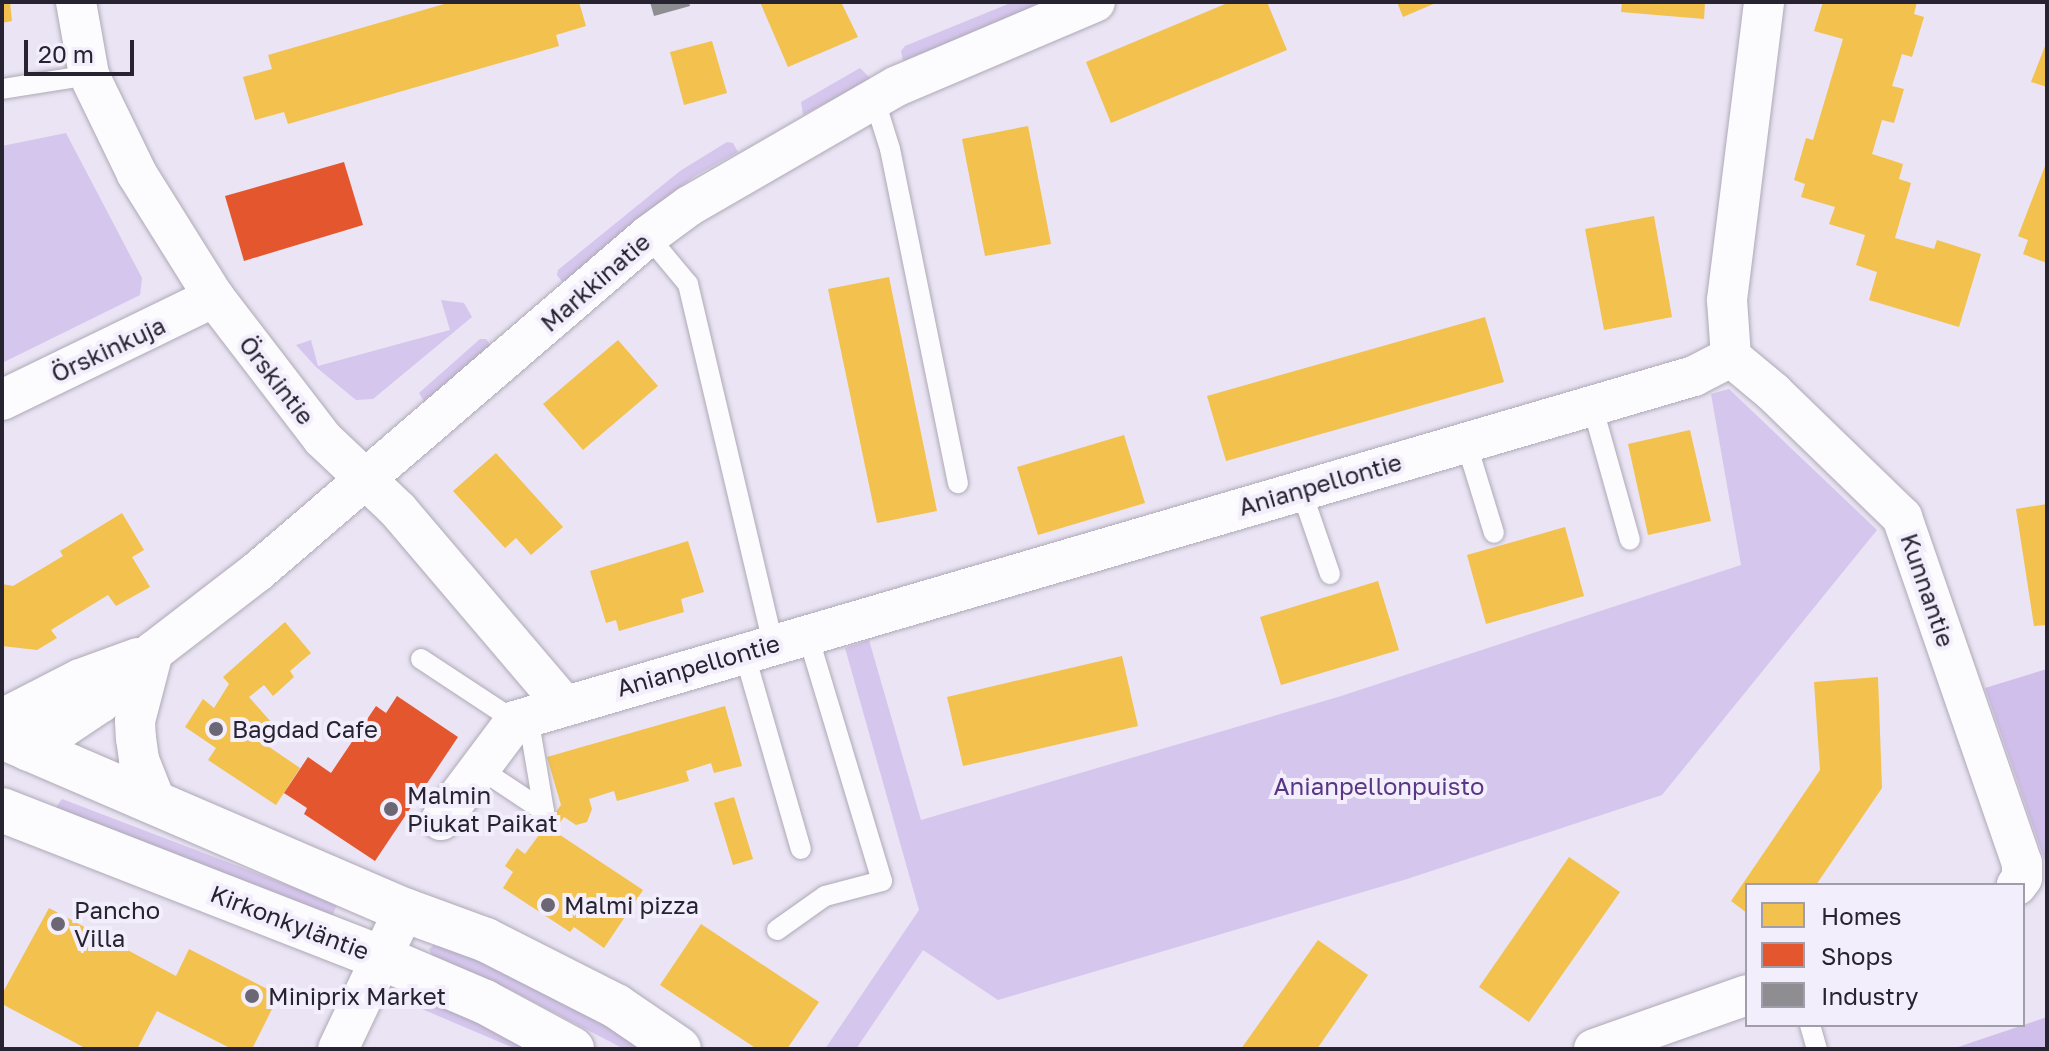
<!DOCTYPE html>
<html>
<head>
<meta charset="utf-8">
<style>
  body { margin:0 }
  #map { position:relative; width:2049px; height:1051px; overflow:hidden; background:#eae4f4; font-family:"Golos Text",sans-serif }
  div>[style] { position:absolute }
  .green>* { inset:0; background:#d5c6ed }
  .forest>* { inset:0; background:#d0bfea }
  .homes>* { inset:0; background:#f2c14e }
  .shops>* { inset:0; background:#e4572e }
  .industry>* { inset:0; background:#8d8d92 }
  .roads { filter:drop-shadow(0 0 2px #aea9b6) drop-shadow(0 0 2px #aea9b6) }
  .service>* { height:20px; margin:-10px; padding:0 10px; transform-origin:10px; border-radius:10px; background:#fcfbfd }
  .minor>* { height:40px; margin:-20px; padding:0 20px; transform-origin:20px; border-radius:20px; background:#fcfbfd }
  .secondary>* { height:44px; margin:-22px; padding:0 22px; transform-origin:22px; border-radius:22px; background:#fcfbfd }
  .dots>* { width:22px; height:22px; translate:-50% -50%; box-sizing:border-box; border:4px solid #f3eefc; border-radius:50% }
  span { translate:-50% -50%; white-space:nowrap; text-align:center; line-height:1.15; -webkit-text-stroke:8px #f3eefc; paint-order:stroke }
  .street-label { font-size:24px; color:#282330 }
  .poi-label { font-size:24px; color:#282330 }
  .left { translate:0 -50%; text-align:left }
  .park-label { font-size:24px; color:#593683 }
  .frame { position:absolute; inset:0; border:4px solid #282330; pointer-events:none }
  .legend { position:absolute; left:1745px; top:883px; width:280px; height:144px; box-sizing:border-box; background:#f3eefc; border:2px solid #a29daa; margin:0; padding:10px 14px; list-style:none; font-size:24px; color:#282330 }
  .legend li { display:flex; align-items:center; gap:16px; height:40px }
  .legend b { width:40px; border:2px solid #a29daa }
  .scale { position:absolute; left:24px; top:40px; width:110px; height:36px; box-sizing:border-box; border:4px solid #282330; border-top:0; padding-left:10px; font-size:24px; line-height:28px; white-space:nowrap; color:#282330; -webkit-text-stroke:6px #f3eefc; paint-order:stroke }
</style>
</head>
<body>
<div id="map">
  <div class="green">
    <i style="clip-path:polygon(1013px 2px,1049px 2px,903px 61px,901px 51px,905px 46px)"></i>
    <i style="clip-path:polygon(860px 68px,871px 79px,803px 115px,801px 102px)"></i>
    <i style="clip-path:polygon(66px 133px,142px 278px,140px 295px,2px 363px,2px 146px)"></i>
    <i style="clip-path:polygon(727px 142px,733px 143px,738px 152px,695px 176px,655px 206px,564px 284px,557px 275px,558px 270px,680px 171px)"></i>
    <i style="clip-path:polygon(441px 300px,464px 303px,472px 317px,373px 399px,356px 400px,316px 367px,296px 345px,311px 340px,318px 366px,450px 330px)"></i>
    <i style="clip-path:polygon(480px 339px,486px 339px,491px 346px,425px 403px,419px 393px)"></i>
    <i style="clip-path:polygon(1729px 389px,1877px 530px,1662px 795px,1407px 879px,998px 1000px,923px 950px,856px 1049px,825px 1049px,919px 910px,845px 648px,869px 640px,921px 820px,1338px 697px,1741px 565px,1711px 394px)"></i>
    <i style="clip-path:polygon(62px 799px,337px 904px,333px 915px,54px 810px)"></i>
    <i style="clip-path:polygon(436px 943px,474px 956px,652px 1049px,624px 1049px,511px 990px,433px 957px,429px 949px)"></i>
    <i style="clip-path:polygon(412px 993px,541px 1049px,516px 1049px,396px 998px)"></i>
  </div>
  <div class="forest">
    <i style="clip-path:polygon(2047px 669px,2047px 867px,1985px 688px)"></i>
    <i style="clip-path:polygon(2047px 1017px,2047px 1049px,1952px 1049px)"></i>
  </div>
  <div class="homes">
    <i style="clip-path:polygon(2px 2px,10px 2px,12px 21px,2px 23px)"></i>
    <i style="clip-path:polygon(451px 2px,579px 2px,586px 26px,556px 35px,559px 46px,288px 124px,284px 112px,255px 120px,243px 77px,272px 69px,268px 55px)"></i>
    <i style="clip-path:polygon(760px 2px,841px 2px,858px 37px,788px 67px)"></i>
    <i style="clip-path:polygon(1230px 2px,1267px 2px,1287px 50px,1111px 123px,1086px 62px)"></i>
    <i style="clip-path:polygon(1397px 2px,1438px 2px,1403px 17px)"></i>
    <i style="clip-path:polygon(1622px 2px,1705px 2px,1704px 19px,1621px 12px)"></i>
    <i style="clip-path:polygon(1823px 2px,1917px 2px,1914px 14px,1924px 17px,1912px 57px,1902px 54px,1892px 86px,1904px 89px,1894px 123px,1882px 120px,1872px 154px,1903px 164px,1899px 179px,1911px 183px,1895px 238px,1934px 249px,1937px 240px,1981px 254px,1959px 327px,1869px 300px,1877px 272px,1856px 265px,1865px 235px,1829px 224px,1835px 207px,1801px 197px,1805px 184px,1794px 180px,1806px 138px,1813px 140px,1843px 39px,1814px 31px)"></i>
    <i style="clip-path:polygon(712px 41px,727px 93px,684px 105px,670px 52px)"></i>
    <i style="clip-path:polygon(2047px 41px,2047px 87px,2031px 82px)"></i>
    <i style="clip-path:polygon(1028px 126px,1051px 244px,985px 256px,962px 139px)"></i>
    <i style="clip-path:polygon(2047px 161px,2047px 263px,2023px 254px,2028px 240px,2018px 236px)"></i>
    <i style="clip-path:polygon(1654px 216px,1672px 317px,1604px 330px,1585px 229px)"></i>
    <i style="clip-path:polygon(889px 277px,937px 511px,877px 523px,828px 289px)"></i>
    <i style="clip-path:polygon(1485px 317px,1504px 382px,1226px 461px,1207px 396px)"></i>
    <i style="clip-path:polygon(618px 340px,658px 386px,583px 450px,543px 404px)"></i>
    <i style="clip-path:polygon(1690px 430px,1711px 521px,1648px 535px,1628px 444px)"></i>
    <i style="clip-path:polygon(1124px 435px,1145px 503px,1038px 535px,1017px 467px)"></i>
    <i style="clip-path:polygon(496px 453px,563px 527px,531px 555px,516px 538px,505px 548px,453px 491px)"></i>
    <i style="clip-path:polygon(2047px 504px,2047px 625px,2034px 626px,2016px 509px)"></i>
    <i style="clip-path:polygon(122px 513px,144px 550px,132px 557px,150px 587px,116px 606px,108px 595px,51px 630px,57px 638px,37px 650px,2px 646px,2px 584px,13px 586px,63px 556px,60px 551px)"></i>
    <i style="clip-path:polygon(1565px 527px,1584px 596px,1486px 624px,1467px 555px)"></i>
    <i style="clip-path:polygon(688px 541px,704px 592px,681px 599px,684px 612px,619px 631px,616px 620px,606px 623px,590px 571px)"></i>
    <i style="clip-path:polygon(1378px 581px,1399px 650px,1281px 685px,1260px 617px)"></i>
    <i style="clip-path:polygon(285px 622px,311px 653px,290px 671px,294px 677px,273px 696px,264px 685px,249px 697px,271px 722px,259px 740px,300px 768px,276px 805px,208px 760px,216px 748px,185px 727px,203px 699px,214px 708px,229px 684px,223px 677px)"></i>
    <i style="clip-path:polygon(1122px 656px,1138px 726px,963px 766px,947px 697px)"></i>
    <i style="clip-path:polygon(1878px 677px,1882px 788px,1816px 885px,1747px 885px,1747px 913px,1731px 901px,1820px 770px,1814px 682px)"></i>
    <i style="clip-path:polygon(725px 706px,742px 766px,714px 773px,711px 763px,686px 771px,689px 781px,617px 801px,614px 791px,589px 799px,592px 809px,587px 822px,576px 825px,564px 817px,554px 831px,643px 890px,604px 948px,574px 927px,570px 932px,503px 888px,513px 872px,505px 866px,517px 848px,525px 854px,561px 805px,547px 757px)"></i>
    <i style="clip-path:polygon(734px 797px,753px 859px,733px 865px,714px 803px)"></i>
    <i style="clip-path:polygon(1569px 857px,1620px 892px,1529px 1022px,1479px 987px)"></i>
    <i style="clip-path:polygon(49px 908px,176px 976px,189px 949px,279px 995px,252px 1049px,232px 1049px,157px 1011px,137px 1049px,87px 1049px,2px 1004px,2px 994px)"></i>
    <i style="clip-path:polygon(701px 924px,819px 1002px,787px 1049px,757px 1049px,660px 985px)"></i>
    <i style="clip-path:polygon(1318px 940px,1368px 975px,1317px 1049px,1241px 1049px)"></i>
  </div>
  <div class="shops">
    <i style="clip-path:polygon(344px 162px,363px 225px,244px 261px,225px 196px)"></i>
    <i style="clip-path:polygon(397px 696px,458px 737px,375px 861px,304px 814px,307px 808px,284px 793px,308px 757px,331px 773px,376px 706px,386px 713px)"></i>
  </div>
  <div class="industry">
    <i style="clip-path:polygon(650px 2px,689px 2px,690px 6px,654px 16px)"></i>
  </div>
  <div class="roads">
    <div class="service">
      <i style="left:2px;top:89px;width:88px;rotate:-9.1deg"></i>
      <i style="left:874px;top:98px;width:53px;rotate:72.6deg"></i>
      <i style="left:890px;top:149px;width:341px;rotate:78.5deg"></i>
      <i style="left:648px;top:236px;width:62px;rotate:50.2deg"></i>
      <i style="left:688px;top:284px;width:369px;rotate:76.7deg"></i>
      <i style="left:1592px;top:405px;width:140px;rotate:74.3deg"></i>
      <i style="left:1466px;top:442px;width:95px;rotate:72.9deg"></i>
      <i style="left:1301px;top:490px;width:89px;rotate:71deg"></i>
      <i style="left:744px;top:652px;width:205px;rotate:73.9deg"></i>
      <i style="left:421px;top:659px;width:113px;rotate:33.4deg"></i>
      <i style="left:479px;top:768px;width:78px;rotate:33.5deg"></i>
      <i style="left:544px;top:811px;width:96px;rotate:-99.6deg"></i>
      <i style="left:777px;top:930px;width:59px;rotate:-35.3deg"></i>
      <i style="left:825px;top:896px;width:59px;rotate:-14.7deg"></i>
      <i style="left:882px;top:881px;width:259px;rotate:-106.8deg"></i>
      <i style="left:1810px;top:1025px;width:25px;rotate:74deg"></i>
    </div>
    <div class="minor">
      <i style="left:76px;top:2px;width:74px;rotate:79.9deg"></i>
      <i style="left:89px;top:75px;width:110px;rotate:64.1deg"></i>
      <i style="left:137px;top:174px;width:145px;rotate:58deg"></i>
      <i style="left:214px;top:297px;width:179px;rotate:52.5deg"></i>
      <i style="left:323px;top:439px;width:103px;rotate:43.4deg"></i>
      <i style="left:398px;top:510px;width:255px;rotate:49.6deg"></i>
      <i style="left:1731px;top:357px;width:55px;rotate:39.8deg"></i>
      <i style="left:1773px;top:392px;width:180px;rotate:44.1deg"></i>
      <i style="left:1902px;top:517px;width:366px;rotate:70.9deg"></i>
      <i style="left:2022px;top:863px;width:15px;rotate:90deg"></i>
      <i style="left:2022px;top:878px;width:9px;rotate:126deg"></i>
      <i style="left:2px;top:400px;width:236px;rotate:-25.9deg"></i>
      <i style="left:153px;top:652px;width:71px;rotate:104.6deg"></i>
      <i style="left:135px;top:721px;width:17px;rotate:87deg"></i>
      <i style="left:136px;top:738px;width:22px;rotate:82deg"></i>
      <i style="left:139px;top:760px;width:48px;rotate:68.2deg"></i>
      <i style="left:2px;top:719px;width:88px;rotate:-27.1deg"></i>
      <i style="left:80px;top:679px;width:62px;rotate:-19.9deg"></i>
      <i style="left:28px;top:751px;width:87px;rotate:-33.7deg"></i>
      <i style="left:100px;top:703px;width:74px;rotate:-43.9deg"></i>
      <i style="left:153px;top:652px;width:131px;rotate:-37.6deg"></i>
      <i style="left:257px;top:572px;width:516px;rotate:-40.67deg"></i>
      <i style="left:648px;top:236px;width:51px;rotate:-36.2deg"></i>
      <i style="left:689px;top:206px;width:240px;rotate:-30deg"></i>
      <i style="left:897px;top:86px;width:215px;rotate:-23deg"></i>
      <i style="left:441px;top:820px;width:124px;rotate:-53.2deg"></i>
      <i style="left:515px;top:721px;width:1228px;rotate:-16.31deg"></i>
      <i style="left:1694px;top:376px;width:42px;rotate:-27.2deg"></i>
      <i style="left:1731px;top:357px;width:57px;rotate:-94deg"></i>
      <i style="left:1727px;top:300px;width:300px;rotate:-82.9deg"></i>
      <i style="left:338px;top:1049px;width:154px;rotate:-64.6deg"></i>
      <i style="left:1594px;top:1049px;width:162px;rotate:-19.4deg"></i>
    </div>
    <div class="secondary">
      <i style="left:2px;top:737px;width:438px;rotate:23.3deg"></i>
      <i style="left:404px;top:910px;width:87px;rotate:20.1deg"></i>
      <i style="left:486px;top:940px;width:146px;rotate:26.9deg"></i>
      <i style="left:616px;top:1006px;width:76px;rotate:34.3deg"></i>
      <i style="left:2px;top:810px;width:408px;rotate:21.3deg"></i>
      <i style="left:382px;top:958px;width:112px;rotate:23.1deg"></i>
      <i style="left:485px;top:1002px;width:99px;rotate:28.4deg"></i>
    </div>
  </div>
  <div class="dots">
    <i style="left:216px;top:729px;background:#6c6775"></i>
    <i style="left:391px;top:809px;background:#6c6775"></i>
    <i style="left:548px;top:905px;background:#6c6775"></i>
    <i style="left:58px;top:924px;background:#6c6775"></i>
    <i style="left:252px;top:996px;background:#6c6775"></i>
  </div>
  <div class="street-label">
    <span style="left:595px;top:282px;rotate:-41deg">Markkinatie</span>
    <span style="left:108px;top:349px;rotate:-25deg">Örskinkuja</span>
    <span style="left:277px;top:380px;rotate:52deg">Örskintie</span>
    <span style="left:1320px;top:484px;rotate:-16deg">Anianpellontie</span>
    <span style="left:1928px;top:590px;rotate:71deg">Kunnantie</span>
    <span style="left:698px;top:665px;rotate:-16deg">Anianpellontie</span>
    <span style="left:290px;top:922px;rotate:21deg">Kirkonkyläntie</span>
  </div>
  <div class="poi-label">
    <span class="left" style="left:232px;top:729px">Bagdad Cafe</span>
    <span class="left" style="left:407px;top:809px">Malmin<br>Piukat Paikat</span>
    <span class="left" style="left:564px;top:905px">Malmi pizza</span>
    <span class="left" style="left:74px;top:924px">Pancho<br>Villa</span>
    <span class="left" style="left:268px;top:996px">Miniprix Market</span>
  </div>
  <div class="park-label">
    <span style="left:1379px;top:786px">Anianpellonpuisto</span>
  </div>
  <div class="frame"></div>
  <ul class="legend">
  <li><b style="height:22px;background:#f2c14e"></b>Homes</li>
  <li><b style="height:22px;background:#e4572e"></b>Shops</li>
  <li><b style="height:22px;background:#8d8d92"></b>Industry</li>
  </ul>
  <div class="scale">20 m</div>
</div>
</body>
</html>
